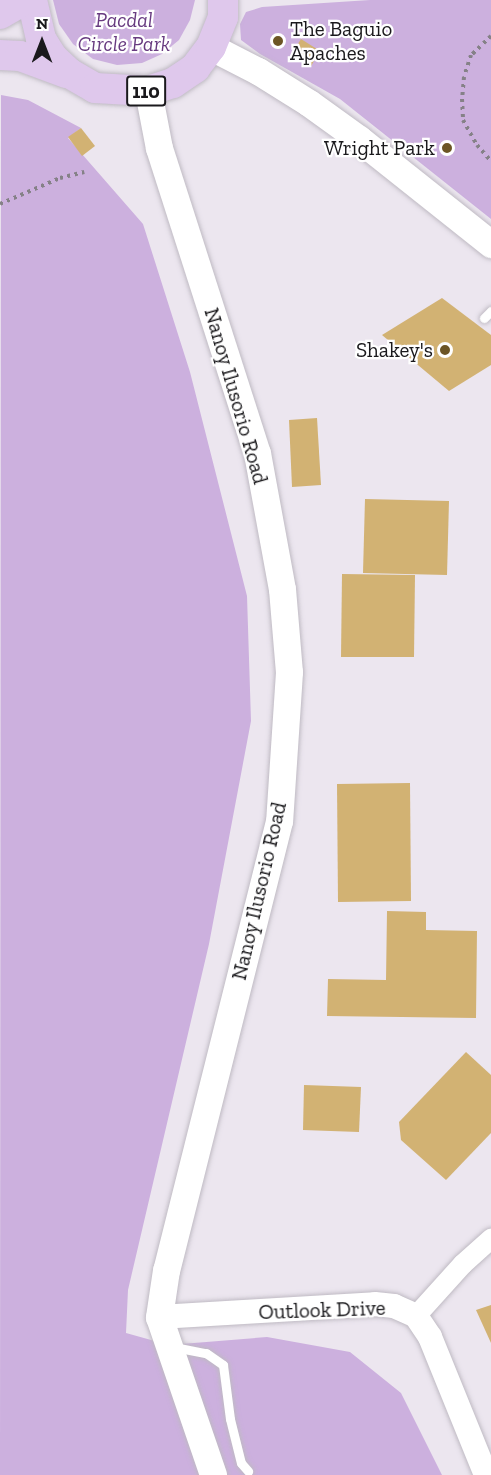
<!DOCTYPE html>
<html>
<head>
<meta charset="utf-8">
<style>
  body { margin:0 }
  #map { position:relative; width:491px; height:1475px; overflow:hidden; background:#ece6ef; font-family:"Zilla Slab",serif }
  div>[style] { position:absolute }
  .green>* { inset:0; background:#ccb0de }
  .building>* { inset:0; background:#d2b273 }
  .path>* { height:4px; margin-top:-2px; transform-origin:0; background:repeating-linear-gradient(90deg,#858187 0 3px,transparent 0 7.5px) }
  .roads { filter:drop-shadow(0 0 2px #bfbac3) drop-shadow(0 0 2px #bfbac3) }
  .service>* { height:9px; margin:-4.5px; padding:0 4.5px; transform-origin:4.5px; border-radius:4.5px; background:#fff }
  .minor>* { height:20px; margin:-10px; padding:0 10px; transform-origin:10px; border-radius:10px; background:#fff }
  .tertiary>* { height:24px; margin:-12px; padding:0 12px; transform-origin:12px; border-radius:12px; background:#fff }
  .secondary>* { height:27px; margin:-13.5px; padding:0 13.5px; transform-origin:13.5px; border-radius:13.5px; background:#fff }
  .primary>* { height:30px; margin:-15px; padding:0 15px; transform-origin:15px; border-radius:15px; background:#dfc8ec }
  .dots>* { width:16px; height:16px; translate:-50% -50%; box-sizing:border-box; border:3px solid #fff; border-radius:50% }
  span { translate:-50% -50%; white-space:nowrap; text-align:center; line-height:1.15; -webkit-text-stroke:4.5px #fff; paint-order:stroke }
  .shield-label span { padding:2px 4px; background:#fff; border:2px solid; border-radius:4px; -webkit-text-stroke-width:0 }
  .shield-label { font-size:20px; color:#1a191c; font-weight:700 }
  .park-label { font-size:21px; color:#683b80; font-style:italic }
  .poi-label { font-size:21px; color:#1a191c }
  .left { translate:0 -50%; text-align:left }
  .right { translate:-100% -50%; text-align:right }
  .street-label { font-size:21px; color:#1a191c }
  .north { position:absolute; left:12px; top:12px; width:60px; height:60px; -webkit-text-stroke:4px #fff; paint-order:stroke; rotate:0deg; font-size:16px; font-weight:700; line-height:24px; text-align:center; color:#1a191c }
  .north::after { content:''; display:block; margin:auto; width:21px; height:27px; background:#1a191c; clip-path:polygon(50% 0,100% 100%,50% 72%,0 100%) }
</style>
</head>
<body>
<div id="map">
  <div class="green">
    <i style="clip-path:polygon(53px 0,195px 0,190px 20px,179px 40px,162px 54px,142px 63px,117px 65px,93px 59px,73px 44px,59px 24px)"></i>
    <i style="clip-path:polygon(370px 0,491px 0,491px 219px,340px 99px,260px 54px,241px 40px,240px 24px,246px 12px,262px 7px)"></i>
    <i style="clip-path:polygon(1px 95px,28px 100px,81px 128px,68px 138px,143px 224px,190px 372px,247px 596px,251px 721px,209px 944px,128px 1290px,126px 1333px,169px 1345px,267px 1337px,350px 1352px,401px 1393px,442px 1475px,0 1475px)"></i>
  </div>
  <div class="building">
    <i style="clip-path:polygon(301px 39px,320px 51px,311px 66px,291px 55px)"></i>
    <i style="clip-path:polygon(81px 128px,95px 146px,82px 156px,68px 137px)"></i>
    <i style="clip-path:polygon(442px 298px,491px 335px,491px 365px,449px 391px,382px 335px)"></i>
    <i style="clip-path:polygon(317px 418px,321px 485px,292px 487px,289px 420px)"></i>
    <i style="clip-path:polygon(365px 499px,449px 501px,447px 575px,363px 573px)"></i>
    <i style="clip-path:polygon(342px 574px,415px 575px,414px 657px,341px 657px)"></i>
    <i style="clip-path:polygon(410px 783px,411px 901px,338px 902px,337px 784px)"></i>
    <i style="clip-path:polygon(387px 911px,426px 912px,426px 930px,477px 931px,476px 1018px,327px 1016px,328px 979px,386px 980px)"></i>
    <i style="clip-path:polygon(466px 1052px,491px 1075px,491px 1133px,446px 1180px,401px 1140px,399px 1122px)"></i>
    <i style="clip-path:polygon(304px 1085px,361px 1087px,359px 1132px,303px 1130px)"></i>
    <i style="clip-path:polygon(491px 1305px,491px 1343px,476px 1310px)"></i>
  </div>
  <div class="path">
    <i style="left:491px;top:36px;width:28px;rotate:136deg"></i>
    <i style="left:471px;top:55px;width:23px;rotate:108deg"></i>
    <i style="left:464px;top:77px;width:22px;rotate:95deg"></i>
    <i style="left:462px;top:99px;width:21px;rotate:87deg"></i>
    <i style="left:463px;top:120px;width:29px;rotate:61deg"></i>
    <i style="left:477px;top:145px;width:21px;rotate:49deg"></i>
    <i style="left:0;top:204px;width:65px;rotate:-23.4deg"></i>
    <i style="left:60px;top:178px;width:25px;rotate:-14deg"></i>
  </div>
  <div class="roads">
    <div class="service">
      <i style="left:484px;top:318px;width:10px;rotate:-45deg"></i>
      <i style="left:174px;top:1347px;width:33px;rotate:11deg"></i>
      <i style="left:206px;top:1353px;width:21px;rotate:35deg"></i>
      <i style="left:223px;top:1365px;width:54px;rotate:82.6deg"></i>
      <i style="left:230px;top:1419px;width:45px;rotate:76deg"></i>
      <i style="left:241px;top:1463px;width:11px;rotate:49deg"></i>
    </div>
    <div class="minor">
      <i style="left:416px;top:1316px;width:70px;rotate:-47.9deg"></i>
      <i style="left:463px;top:1264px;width:38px;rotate:-42deg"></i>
    </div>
    <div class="tertiary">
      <i style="left:159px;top:1317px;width:216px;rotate:-3.4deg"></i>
      <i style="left:375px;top:1304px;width:19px;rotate:6deg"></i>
      <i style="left:394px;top:1306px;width:24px;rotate:24deg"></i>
      <i style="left:416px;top:1316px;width:25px;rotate:56deg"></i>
      <i style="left:430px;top:1337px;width:149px;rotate:67.9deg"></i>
    </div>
    <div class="secondary">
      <i style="left:211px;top:47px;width:53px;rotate:27.1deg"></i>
      <i style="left:258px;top:71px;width:60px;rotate:32.1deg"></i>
      <i style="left:309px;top:103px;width:62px;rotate:35.8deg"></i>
      <i style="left:359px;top:139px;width:169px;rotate:38.5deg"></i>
      <i style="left:148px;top:91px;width:58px;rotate:79.1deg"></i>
      <i style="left:159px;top:148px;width:320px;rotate:72.2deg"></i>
      <i style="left:257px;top:453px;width:138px;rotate:79.6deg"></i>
      <i style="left:282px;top:589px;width:83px;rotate:85.2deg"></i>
      <i style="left:289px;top:672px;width:149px;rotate:93.8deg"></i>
      <i style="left:279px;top:821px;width:463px;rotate:104.1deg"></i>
      <i style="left:166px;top:1270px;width:48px;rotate:98.5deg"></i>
      <i style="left:159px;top:1317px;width:167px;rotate:71.1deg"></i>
    </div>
    <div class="primary">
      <i style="left:32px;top:0;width:40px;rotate:77deg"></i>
      <i style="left:41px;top:39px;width:22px;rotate:58deg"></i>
      <i style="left:53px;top:58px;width:22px;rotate:43deg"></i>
      <i style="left:69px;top:73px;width:30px;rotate:30deg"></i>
      <i style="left:95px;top:88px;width:53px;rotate:3.2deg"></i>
      <i style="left:148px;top:91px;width:26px;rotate:-18deg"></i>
      <i style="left:173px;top:83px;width:27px;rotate:-34deg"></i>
      <i style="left:195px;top:68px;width:26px;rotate:-53deg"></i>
      <i style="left:211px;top:47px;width:32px;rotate:-68deg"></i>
      <i style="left:223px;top:17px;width:17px;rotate:-90deg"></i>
      <i style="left:0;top:14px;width:28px;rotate:-30deg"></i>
      <i style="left:0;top:55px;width:20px;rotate:3deg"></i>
      <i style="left:20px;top:56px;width:49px;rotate:20.3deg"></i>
    </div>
  </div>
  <div class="dots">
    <i style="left:278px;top:41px;background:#6c5525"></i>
    <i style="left:447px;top:148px;background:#6c5525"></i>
    <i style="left:445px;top:350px;background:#6c5525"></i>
  </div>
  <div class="shield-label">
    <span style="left:146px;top:91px">110</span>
  </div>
  <div class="park-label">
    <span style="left:124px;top:32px">Pacdal<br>Circle Park</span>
  </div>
  <div class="poi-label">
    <span class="left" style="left:290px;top:41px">The Baguio<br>Apaches</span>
    <span class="right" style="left:435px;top:148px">Wright Park</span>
    <span class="right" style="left:433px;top:350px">Shakey's</span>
  </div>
  <div class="street-label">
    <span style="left:236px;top:396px;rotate:74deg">Nanoy Ilusorio Road</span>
    <span style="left:259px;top:891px;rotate:-77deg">Nanoy Ilusorio Road</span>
    <span style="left:322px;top:1310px;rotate:-2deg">Outlook Drive</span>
  </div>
  <div class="north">N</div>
</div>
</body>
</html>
